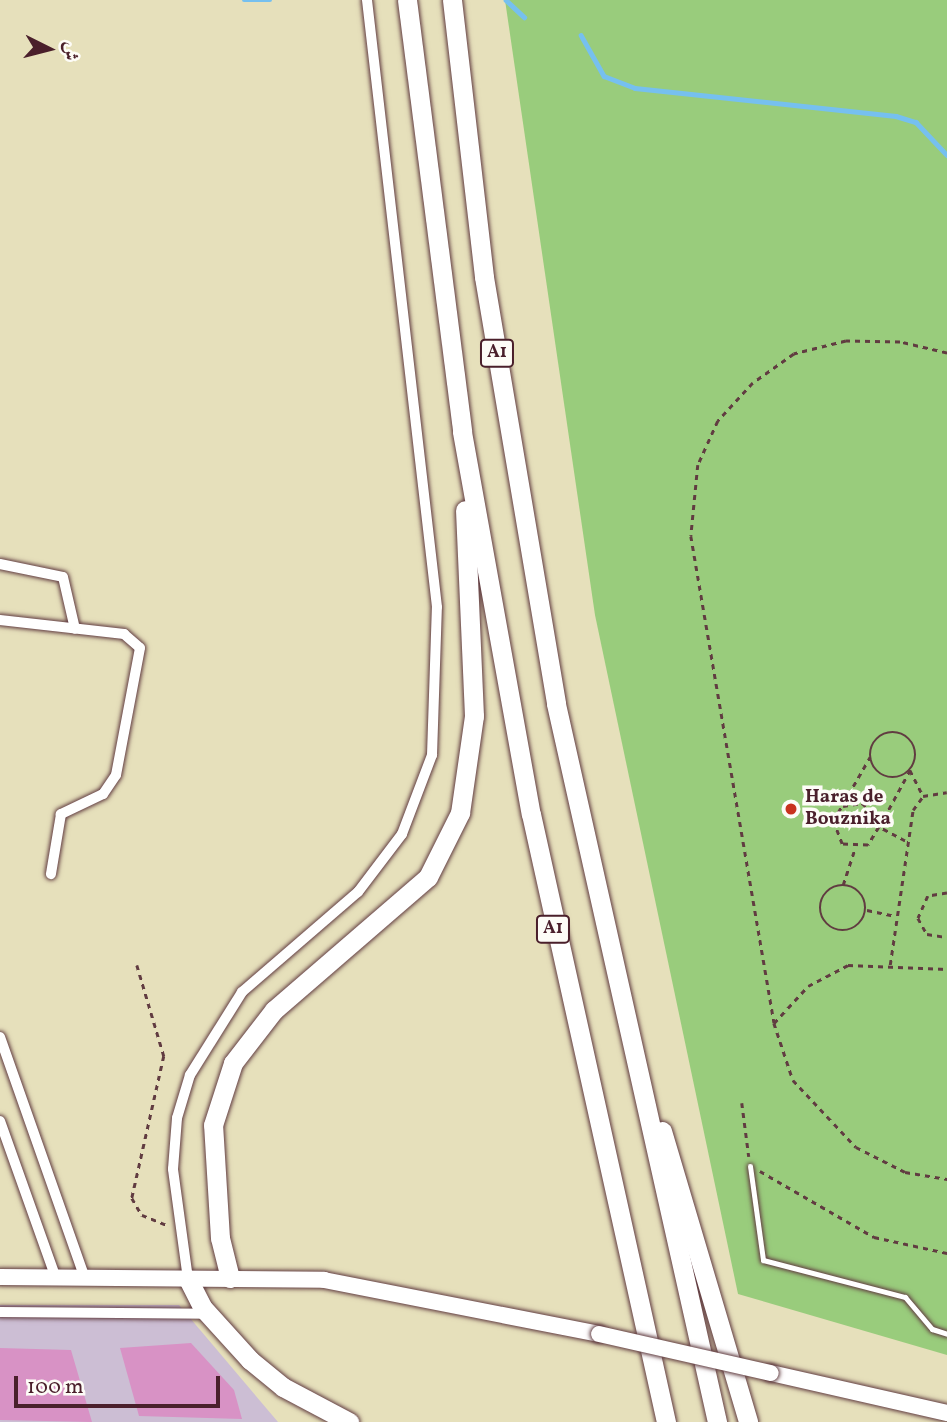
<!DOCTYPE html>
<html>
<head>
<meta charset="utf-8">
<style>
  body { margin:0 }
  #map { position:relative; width:947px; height:1422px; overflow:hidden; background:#e6e0bb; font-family:Vollkorn,Amiri,serif }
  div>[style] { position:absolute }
  .industrial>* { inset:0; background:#ccbed4 }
  .green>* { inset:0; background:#99cc7c }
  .stream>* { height:4.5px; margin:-2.25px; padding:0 2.25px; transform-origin:2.25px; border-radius:2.25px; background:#76c0ef }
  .building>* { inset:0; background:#d892c5 }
  .path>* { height:2.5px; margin-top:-1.25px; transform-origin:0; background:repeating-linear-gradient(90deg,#613c41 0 5px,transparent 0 10px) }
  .path>.ring { margin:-1.25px; padding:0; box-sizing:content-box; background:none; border:2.5px solid #613c41; border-radius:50% }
  .roads { filter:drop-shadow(0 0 2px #613c41) drop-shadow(0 0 2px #613c41) }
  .lane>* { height:5px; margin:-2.5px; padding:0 2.5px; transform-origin:2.5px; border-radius:2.5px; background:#fff }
  .street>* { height:10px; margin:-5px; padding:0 5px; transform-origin:5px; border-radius:5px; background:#fff }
  .secondary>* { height:16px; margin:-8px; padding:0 8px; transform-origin:8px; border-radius:8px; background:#fff }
  .highway>* { height:19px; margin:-9.5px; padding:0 9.5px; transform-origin:9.5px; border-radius:9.5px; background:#fff }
  .bridges { filter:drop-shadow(0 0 2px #613c41) drop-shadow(0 0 2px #613c41) }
  .secondary-bridge>* { height:16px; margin:-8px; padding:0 8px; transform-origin:8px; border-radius:8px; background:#fff }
  .dots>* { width:19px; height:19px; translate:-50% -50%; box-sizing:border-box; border:4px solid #fdfcf7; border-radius:50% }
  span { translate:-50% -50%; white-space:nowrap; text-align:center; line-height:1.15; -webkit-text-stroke:7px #fdfcf7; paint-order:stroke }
  .shield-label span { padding:2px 5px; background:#fdfcf7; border:2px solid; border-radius:5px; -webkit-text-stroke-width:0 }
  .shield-label { font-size:18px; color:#4a1f2b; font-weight:700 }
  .poi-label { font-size:19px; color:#4a1f2b; font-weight:700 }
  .left { translate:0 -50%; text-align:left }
  .north { position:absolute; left:14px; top:14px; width:70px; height:70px; -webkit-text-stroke:5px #fdfcf7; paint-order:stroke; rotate:96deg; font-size:19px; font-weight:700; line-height:28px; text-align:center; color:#4a1f2b }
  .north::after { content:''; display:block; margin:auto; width:24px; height:32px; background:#4a1f2b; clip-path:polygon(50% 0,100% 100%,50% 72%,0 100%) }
  .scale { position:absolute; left:14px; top:1376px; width:206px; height:32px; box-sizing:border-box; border:4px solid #4a1f2b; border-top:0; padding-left:9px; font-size:21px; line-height:24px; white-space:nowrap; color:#4a1f2b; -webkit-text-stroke:5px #fdfcf7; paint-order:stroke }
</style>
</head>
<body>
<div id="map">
  <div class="industrial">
    <i style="clip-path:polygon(0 1305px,179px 1305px,278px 1422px,0 1422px)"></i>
  </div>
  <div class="green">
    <i style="clip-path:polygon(505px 0,947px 0,947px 1355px,738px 1294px,595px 615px)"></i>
  </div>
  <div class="stream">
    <i style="left:244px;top:0;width:26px"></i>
    <i style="left:506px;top:0;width:25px;rotate:43deg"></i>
    <i style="left:581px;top:35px;width:47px;rotate:60.7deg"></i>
    <i style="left:604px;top:76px;width:33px;rotate:21deg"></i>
    <i style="left:635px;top:88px;width:262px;rotate:6.1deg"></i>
    <i style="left:896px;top:116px;width:21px;rotate:17deg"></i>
    <i style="left:916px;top:122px;width:45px;rotate:46.8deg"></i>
  </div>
  <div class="building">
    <i style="clip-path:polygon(191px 1343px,234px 1390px,242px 1419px,139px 1416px,120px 1348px)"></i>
    <i style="clip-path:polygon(0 1348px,71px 1350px,92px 1422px,0 1420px)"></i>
  </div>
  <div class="path">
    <i style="left:947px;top:353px;width:48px;rotate:-166.8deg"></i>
    <i style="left:900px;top:342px;width:54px;rotate:-178.9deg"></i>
    <i style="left:846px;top:341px;width:54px;rotate:166deg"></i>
    <i style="left:794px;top:354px;width:50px;rotate:144.7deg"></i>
    <i style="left:753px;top:383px;width:52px;rotate:132.6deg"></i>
    <i style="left:718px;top:421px;width:48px;rotate:114.4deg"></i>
    <i style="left:698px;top:465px;width:71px;rotate:95.6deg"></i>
    <i style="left:691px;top:536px;width:494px;rotate:80.3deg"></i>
    <i style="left:774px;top:1023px;width:60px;rotate:71.6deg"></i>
    <i style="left:793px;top:1080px;width:92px;rotate:46.8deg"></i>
    <i style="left:856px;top:1147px;width:55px;rotate:27deg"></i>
    <i style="left:905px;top:1172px;width:43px;rotate:9.5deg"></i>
    <i class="ring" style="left:870px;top:732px;width:43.5px;height:43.5px"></i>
    <i style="left:843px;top:806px;width:19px;rotate:-9deg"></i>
    <i style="left:862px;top:803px;width:18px;rotate:41deg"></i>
    <i style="left:876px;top:815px;width:12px;rotate:76deg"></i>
    <i style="left:879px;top:827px;width:21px;rotate:121deg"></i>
    <i style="left:868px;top:845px;width:26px;rotate:-178deg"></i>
    <i style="left:842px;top:844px;width:25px;rotate:-111deg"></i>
    <i style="left:833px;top:821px;width:74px;rotate:-60deg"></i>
    <i style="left:905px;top:841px;width:30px;rotate:-152deg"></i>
    <i style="left:879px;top:827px;width:65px;rotate:-61.5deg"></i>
    <i style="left:910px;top:770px;width:29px;rotate:63deg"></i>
    <i style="left:843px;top:885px;width:39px;rotate:-72deg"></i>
    <i class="ring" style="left:820px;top:885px;width:43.5px;height:43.5px"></i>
    <i style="left:947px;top:893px;width:19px;rotate:171deg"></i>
    <i style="left:928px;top:896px;width:24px;rotate:114deg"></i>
    <i style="left:918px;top:918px;width:18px;rotate:61deg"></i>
    <i style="left:927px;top:934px;width:20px;rotate:9deg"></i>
    <i style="left:867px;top:910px;width:29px;rotate:12deg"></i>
    <i style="left:137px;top:965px;width:95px;rotate:73.5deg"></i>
    <i style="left:164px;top:1056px;width:146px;rotate:102.7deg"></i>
    <i style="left:132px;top:1198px;width:20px;rotate:60deg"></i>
    <i style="left:142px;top:1215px;width:27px;rotate:22deg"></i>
    <i style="left:890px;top:965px;width:157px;rotate:-81.6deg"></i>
    <i style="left:913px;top:810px;width:17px;rotate:-54deg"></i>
    <i style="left:923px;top:796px;width:24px;rotate:-9deg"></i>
    <i style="left:774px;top:1023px;width:50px;rotate:-47.4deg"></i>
    <i style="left:808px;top:986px;width:45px;rotate:-27.7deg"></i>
    <i style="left:848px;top:965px;width:99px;rotate:2.3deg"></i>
    <i style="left:742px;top:1103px;width:54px;rotate:82.6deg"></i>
    <i style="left:760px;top:1171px;width:132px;rotate:30.1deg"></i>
    <i style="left:874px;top:1237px;width:75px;rotate:12.4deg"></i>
  </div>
  <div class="roads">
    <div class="lane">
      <i style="left:750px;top:1166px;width:95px;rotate:82.1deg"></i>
      <i style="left:763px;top:1260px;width:147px;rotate:14.6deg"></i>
      <i style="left:905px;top:1297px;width:42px;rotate:49.8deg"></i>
      <i style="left:932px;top:1329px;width:16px;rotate:18deg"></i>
    </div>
    <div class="street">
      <i style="left:0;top:564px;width:64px;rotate:11.7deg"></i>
      <i style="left:63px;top:577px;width:53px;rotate:77deg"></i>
      <i style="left:0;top:620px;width:125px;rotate:6.4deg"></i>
      <i style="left:124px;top:634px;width:21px;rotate:41deg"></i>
      <i style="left:140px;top:648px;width:129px;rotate:100.7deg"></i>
      <i style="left:116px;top:775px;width:23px;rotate:124deg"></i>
      <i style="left:103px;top:794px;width:47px;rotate:154.5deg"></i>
      <i style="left:61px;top:814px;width:61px;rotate:99.5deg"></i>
      <i style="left:0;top:1037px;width:256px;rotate:70.6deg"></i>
      <i style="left:0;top:1121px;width:167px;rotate:70.4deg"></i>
      <i style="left:188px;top:1279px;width:111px;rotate:-97.8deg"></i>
      <i style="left:173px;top:1169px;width:51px;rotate:-85.5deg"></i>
      <i style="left:177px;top:1118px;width:45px;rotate:-73.2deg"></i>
      <i style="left:190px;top:1075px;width:98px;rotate:-57.9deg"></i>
      <i style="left:242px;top:992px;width:153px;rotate:-40.8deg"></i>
      <i style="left:358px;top:892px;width:73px;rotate:-52.8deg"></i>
      <i style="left:402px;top:834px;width:85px;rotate:-69.2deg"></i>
      <i style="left:432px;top:755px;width:148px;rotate:-88.1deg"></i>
      <i style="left:437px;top:607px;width:611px;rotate:-96.58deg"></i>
      <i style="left:0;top:1312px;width:209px;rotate:0.5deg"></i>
    </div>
    <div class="secondary">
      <i style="left:0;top:1277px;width:324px;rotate:0.5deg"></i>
      <i style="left:324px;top:1280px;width:280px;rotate:11.1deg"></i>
      <i style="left:771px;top:1373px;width:180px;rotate:12.8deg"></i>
    </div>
    <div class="highway">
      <i style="left:407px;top:0;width:435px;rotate:82.7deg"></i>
      <i style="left:462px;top:432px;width:388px;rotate:79.8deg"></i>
      <i style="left:531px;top:814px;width:623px;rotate:77.48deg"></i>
      <i style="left:452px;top:0;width:279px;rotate:83.4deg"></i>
      <i style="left:484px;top:277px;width:433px;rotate:80.4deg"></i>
      <i style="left:556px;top:704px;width:736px;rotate:77.36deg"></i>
      <i style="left:662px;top:1131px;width:303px;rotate:73.5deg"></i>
      <i style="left:230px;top:1278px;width:41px;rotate:-104deg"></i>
      <i style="left:220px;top:1238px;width:113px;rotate:-93.5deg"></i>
      <i style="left:213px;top:1125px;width:65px;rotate:-72.1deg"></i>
      <i style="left:233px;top:1063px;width:67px;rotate:-52.3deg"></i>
      <i style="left:274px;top:1010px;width:203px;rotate:-40.8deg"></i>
      <i style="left:428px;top:877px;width:72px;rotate:-63.4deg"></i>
      <i style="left:460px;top:813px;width:98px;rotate:-81.8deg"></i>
      <i style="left:474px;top:716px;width:206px;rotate:-92.5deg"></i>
      <i style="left:188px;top:1279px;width:31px;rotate:63deg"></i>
      <i style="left:202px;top:1307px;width:72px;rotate:47.8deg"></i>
      <i style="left:250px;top:1360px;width:43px;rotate:39.3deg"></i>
      <i style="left:283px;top:1387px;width:75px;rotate:27.9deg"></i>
    </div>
  </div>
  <div class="bridges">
    <div class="secondary-bridge">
      <i style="left:599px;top:1334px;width:176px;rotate:12.8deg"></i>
    </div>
  </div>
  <div class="dots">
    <i style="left:791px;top:809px;background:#c8321e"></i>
  </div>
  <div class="shield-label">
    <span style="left:497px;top:353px">A1</span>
    <span style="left:553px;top:929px">A1</span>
  </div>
  <div class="poi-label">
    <span class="left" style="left:805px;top:809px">Haras de<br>Bouznika</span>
  </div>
  <div class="north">ش</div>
  <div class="scale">100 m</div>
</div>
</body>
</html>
